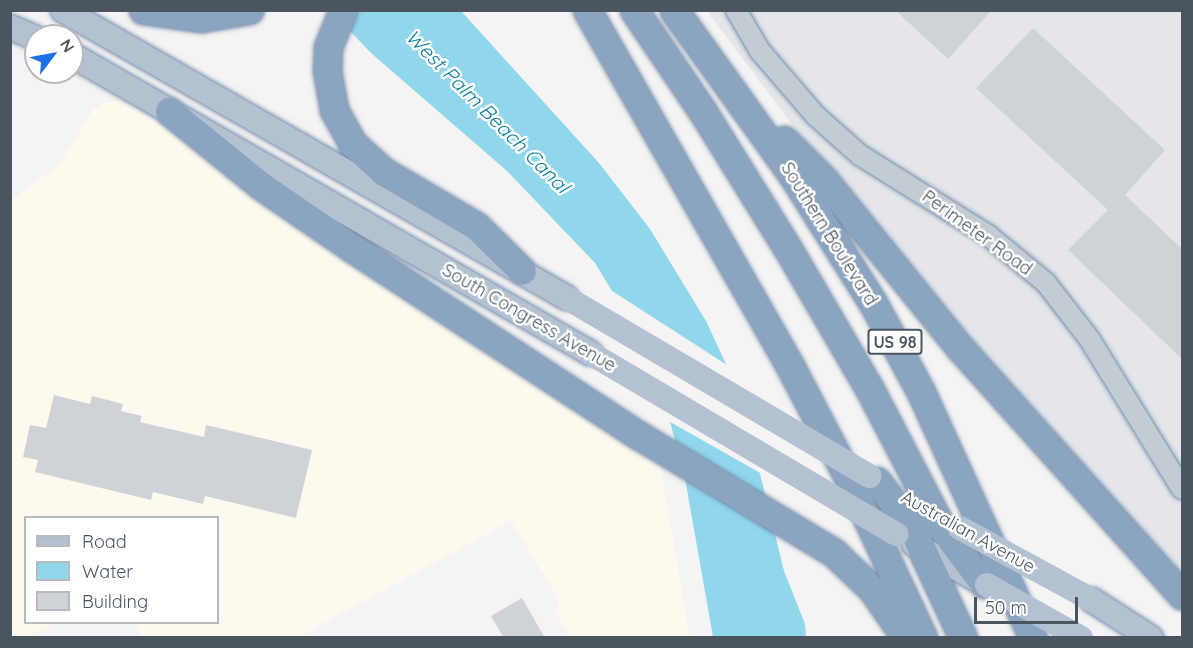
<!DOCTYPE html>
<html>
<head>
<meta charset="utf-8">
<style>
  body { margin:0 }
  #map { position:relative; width:1193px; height:648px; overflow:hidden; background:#f5f3f3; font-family:Quicksand,sans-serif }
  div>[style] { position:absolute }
  .commercial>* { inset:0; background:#fdf9ef }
  .airport>* { inset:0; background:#e5e6ea }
  .water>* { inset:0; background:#91d7ec }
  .pier>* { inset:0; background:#f5f3f3 }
  .building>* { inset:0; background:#cfd2d7 }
  .roads { filter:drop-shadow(0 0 2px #768fac) drop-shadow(0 0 2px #768fac) }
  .minor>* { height:20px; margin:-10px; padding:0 10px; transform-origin:10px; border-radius:10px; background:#c4ccd3 }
  .major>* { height:24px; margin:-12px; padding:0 12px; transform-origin:12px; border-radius:12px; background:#b3c1d0 }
  .highway>* { height:27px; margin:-13.5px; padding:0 13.5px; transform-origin:13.5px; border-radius:13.5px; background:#8ba4c0 }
  .major-bridge>* { height:24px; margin:-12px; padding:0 12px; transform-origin:12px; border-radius:12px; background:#b3c1d0 }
  span { translate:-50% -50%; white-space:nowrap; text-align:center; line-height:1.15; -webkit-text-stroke:5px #fff; paint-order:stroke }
  .shield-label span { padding:2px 4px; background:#fff; border:2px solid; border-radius:4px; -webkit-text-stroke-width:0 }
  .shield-label { font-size:16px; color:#4a5560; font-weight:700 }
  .street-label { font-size:18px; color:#4a5560 }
  .water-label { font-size:20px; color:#0e7ea0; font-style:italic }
  .frame { position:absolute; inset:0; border:12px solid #4a5560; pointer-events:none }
  .legend { position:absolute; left:24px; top:516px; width:195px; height:108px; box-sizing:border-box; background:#fff; border:2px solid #b7bbbf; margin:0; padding:8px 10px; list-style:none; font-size:18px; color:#4a5560 }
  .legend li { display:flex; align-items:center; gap:12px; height:30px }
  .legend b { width:30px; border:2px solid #b7bbbf }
  .north { position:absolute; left:24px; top:24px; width:60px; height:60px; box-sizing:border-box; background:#fff; border:2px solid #b7bbbf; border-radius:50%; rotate:58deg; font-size:16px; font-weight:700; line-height:24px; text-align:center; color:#4a5560 }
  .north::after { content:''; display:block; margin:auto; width:21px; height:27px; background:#1d6fe5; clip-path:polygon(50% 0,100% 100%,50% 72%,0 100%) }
  .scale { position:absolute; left:974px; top:597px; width:104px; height:27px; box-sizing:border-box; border:3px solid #4a5560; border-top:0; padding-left:8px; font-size:18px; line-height:21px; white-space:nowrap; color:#4a5560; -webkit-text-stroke:4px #fff; paint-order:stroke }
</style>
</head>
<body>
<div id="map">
  <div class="commercial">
    <i style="clip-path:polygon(118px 101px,134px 107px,489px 349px,518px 373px,659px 460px,690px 637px,571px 637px,556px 614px,558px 598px,511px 521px,298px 637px,142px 637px,134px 623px,218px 622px,218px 518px,26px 518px,26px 622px,55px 623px,28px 637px,11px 638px,11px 200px,59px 165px,93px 110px,106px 102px)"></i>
  </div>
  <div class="airport">
    <i style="clip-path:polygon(707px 11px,1182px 11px,1182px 581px,859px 214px)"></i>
  </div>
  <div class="water">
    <i style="clip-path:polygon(331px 11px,461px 11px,599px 163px,650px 229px,706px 321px,726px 364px,748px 425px,784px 571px,805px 624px,806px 637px,713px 637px,686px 484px,671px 425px,626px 314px,595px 263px,507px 171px,371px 53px)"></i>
  </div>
  <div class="pier">
    <i style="clip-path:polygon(606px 287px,730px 367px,750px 424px,762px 474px,665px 419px,623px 315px)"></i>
  </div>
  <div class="building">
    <i style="clip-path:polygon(895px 10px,992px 10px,948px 59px)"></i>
    <i style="clip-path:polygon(1033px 28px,1165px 150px,1125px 195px,1182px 249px,1182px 359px,1068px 250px,1108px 210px,976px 88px)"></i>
    <i style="clip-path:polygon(54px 395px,90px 404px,92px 396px,123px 404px,121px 411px,142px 416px,140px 422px,204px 437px,206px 425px,312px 450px,296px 518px,205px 496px,203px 504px,153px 492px,151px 500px,35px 472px,38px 460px,23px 457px,30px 425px,46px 428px)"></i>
    <i style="clip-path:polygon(522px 598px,545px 638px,504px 638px,491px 616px)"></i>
  </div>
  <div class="roads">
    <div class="minor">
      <i style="left:736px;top:10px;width:48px;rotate:59.7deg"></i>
      <i style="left:760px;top:51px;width:86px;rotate:49.3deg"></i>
      <i style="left:816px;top:116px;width:59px;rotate:41.6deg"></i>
      <i style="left:860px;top:155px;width:152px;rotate:32.1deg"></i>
      <i style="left:989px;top:236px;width:74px;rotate:39.5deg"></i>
      <i style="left:1046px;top:283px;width:72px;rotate:52.3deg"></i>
      <i style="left:1090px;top:340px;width:175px;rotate:58.3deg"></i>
    </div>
    <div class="major">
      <i style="left:63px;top:10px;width:580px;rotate:29.74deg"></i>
      <i style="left:10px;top:27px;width:28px;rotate:23deg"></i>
      <i style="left:72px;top:55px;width:598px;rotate:29.91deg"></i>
      <i style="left:914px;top:544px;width:79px;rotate:29.5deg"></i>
      <i style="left:1092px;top:600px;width:70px;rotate:32.8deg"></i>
    </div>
    <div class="highway">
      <i style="left:143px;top:10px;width:59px;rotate:7.9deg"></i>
      <i style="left:201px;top:18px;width:49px;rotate:-9.5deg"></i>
      <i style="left:343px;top:10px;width:40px;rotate:112deg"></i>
      <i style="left:328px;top:47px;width:23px;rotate:92deg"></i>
      <i style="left:327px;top:70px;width:41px;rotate:80.1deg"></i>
      <i style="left:334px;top:110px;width:38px;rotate:61deg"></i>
      <i style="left:352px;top:143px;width:43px;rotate:42.2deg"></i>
      <i style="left:384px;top:172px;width:107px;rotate:30.4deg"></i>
      <i style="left:476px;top:226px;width:64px;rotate:44.4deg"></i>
      <i style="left:587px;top:10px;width:412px;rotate:60.3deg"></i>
      <i style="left:791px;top:368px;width:123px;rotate:62.4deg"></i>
      <i style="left:848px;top:477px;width:178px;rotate:65deg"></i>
      <i style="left:634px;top:10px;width:123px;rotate:55.9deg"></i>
      <i style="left:703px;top:112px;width:161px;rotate:58.2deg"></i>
      <i style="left:788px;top:249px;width:161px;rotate:59.8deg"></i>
      <i style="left:869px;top:388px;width:158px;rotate:62.5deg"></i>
      <i style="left:942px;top:528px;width:70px;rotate:53.1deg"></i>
      <i style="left:674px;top:10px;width:202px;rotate:54.3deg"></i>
      <i style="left:792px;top:174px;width:152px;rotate:57.9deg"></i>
      <i style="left:873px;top:303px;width:101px;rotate:61.7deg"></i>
      <i style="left:921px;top:392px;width:270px;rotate:65.5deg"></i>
      <i style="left:169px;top:111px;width:117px;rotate:39.1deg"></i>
      <i style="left:260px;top:185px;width:112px;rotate:34.4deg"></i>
      <i style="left:352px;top:248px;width:342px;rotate:33.2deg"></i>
      <i style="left:638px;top:435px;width:229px;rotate:31deg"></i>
      <i style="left:834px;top:553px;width:52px;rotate:43.5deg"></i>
      <i style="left:872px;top:589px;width:60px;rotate:55.2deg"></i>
      <i style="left:784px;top:140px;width:57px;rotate:45deg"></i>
      <i style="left:824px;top:180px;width:218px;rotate:51deg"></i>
      <i style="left:961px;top:349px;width:331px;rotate:48.1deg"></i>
      <i style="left:877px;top:481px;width:59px;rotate:53.3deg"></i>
      <i style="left:912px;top:528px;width:121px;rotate:65.1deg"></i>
    </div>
  </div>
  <div class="major-bridge">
    <i style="left:567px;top:298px;width:351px;rotate:30.5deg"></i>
    <i style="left:590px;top:353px;width:356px;rotate:30.6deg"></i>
    <i style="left:960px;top:528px;width:150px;rotate:28.6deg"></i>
    <i style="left:987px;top:585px;width:108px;rotate:29.4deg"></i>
  </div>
  <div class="shield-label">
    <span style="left:895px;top:342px">US 98</span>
  </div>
  <div class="street-label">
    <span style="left:977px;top:233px;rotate:36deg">Perimeter Road</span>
    <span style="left:829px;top:234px;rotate:58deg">Southern Boulevard</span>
    <span style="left:529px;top:318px;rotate:30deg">South Congress Avenue</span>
    <span style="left:968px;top:532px;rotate:29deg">Australian Avenue</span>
  </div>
  <div class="water-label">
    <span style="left:488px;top:111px;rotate:45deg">West Palm Beach Canal</span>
  </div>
  <div class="frame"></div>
  <ul class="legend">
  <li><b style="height:8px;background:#b3c1d0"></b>Road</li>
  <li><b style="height:16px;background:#91d7ec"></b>Water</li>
  <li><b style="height:16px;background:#cfd2d7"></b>Building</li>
  </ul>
  <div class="north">N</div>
  <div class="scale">50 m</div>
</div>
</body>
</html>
